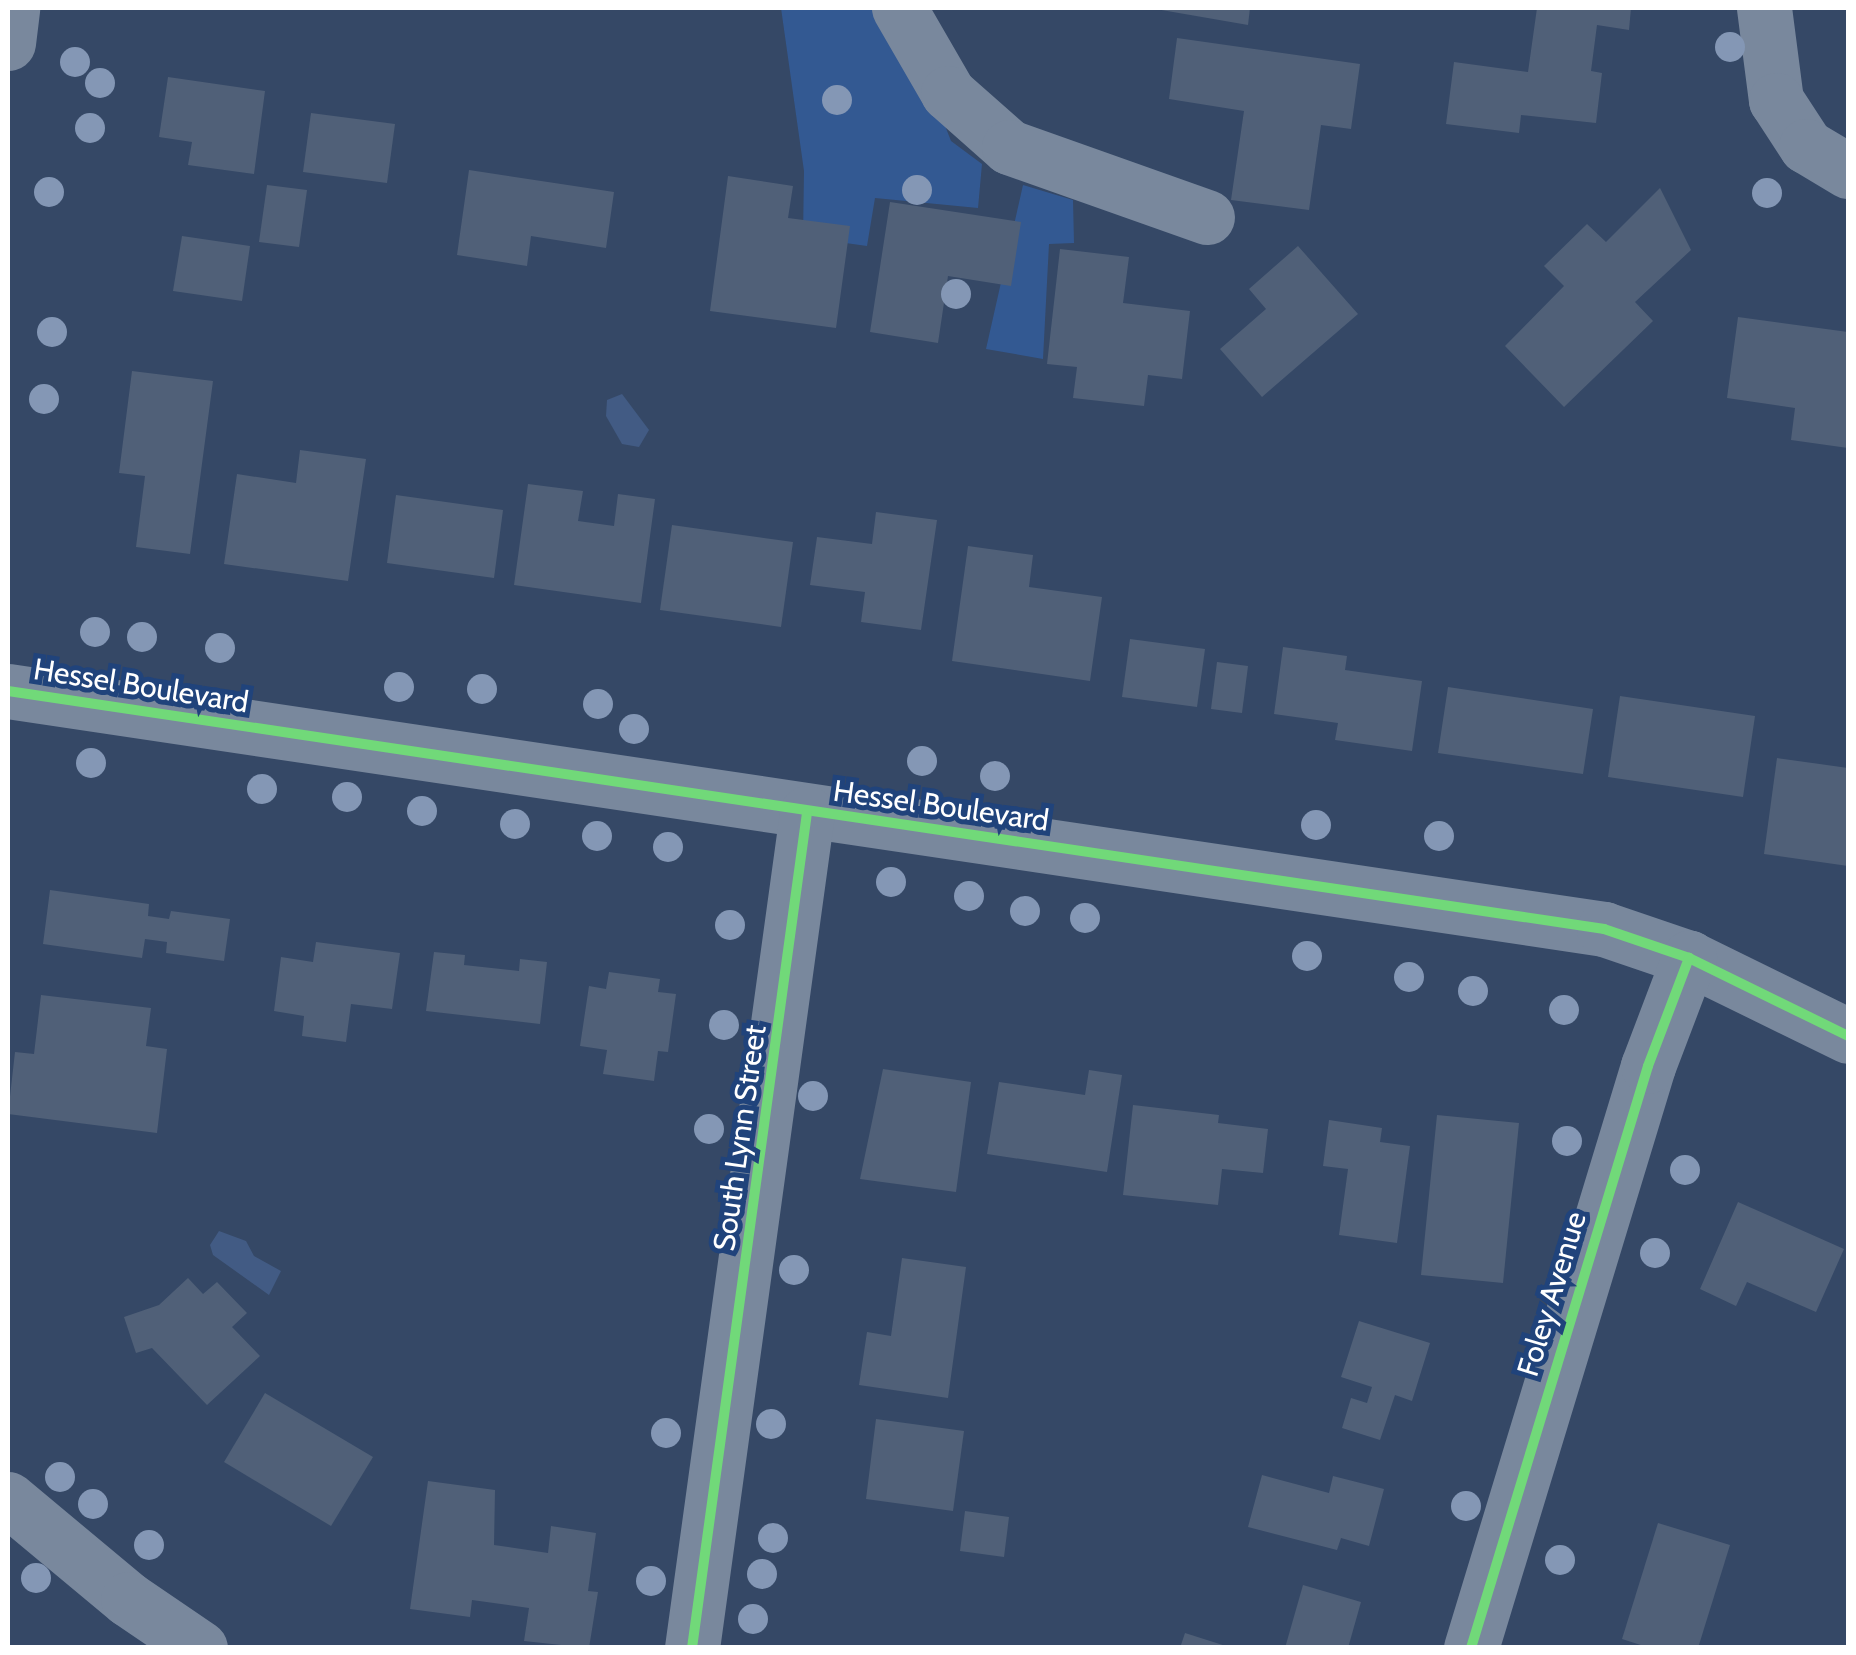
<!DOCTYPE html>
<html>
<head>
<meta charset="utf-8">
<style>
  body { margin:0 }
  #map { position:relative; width:1856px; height:1655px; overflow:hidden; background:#354866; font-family:Cabin,sans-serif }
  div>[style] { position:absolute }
  .green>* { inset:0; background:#335992 }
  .water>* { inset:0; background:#425b84 }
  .building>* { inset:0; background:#506078 }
  .minor>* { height:55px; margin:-27.5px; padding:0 27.5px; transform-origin:27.5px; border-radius:27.5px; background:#79889d }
  .cycleway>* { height:10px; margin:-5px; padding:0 5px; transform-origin:5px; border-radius:5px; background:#71d979 }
  .trees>* { width:30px; height:30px; margin:-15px; border-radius:50%; background:#8497b5 }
  span { translate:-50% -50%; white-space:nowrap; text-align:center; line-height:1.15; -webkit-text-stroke:10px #20437b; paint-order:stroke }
  .street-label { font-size:30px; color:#fff }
  .frame { position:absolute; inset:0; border:10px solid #fff; pointer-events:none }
</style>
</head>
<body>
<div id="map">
  <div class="green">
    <i style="clip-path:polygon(781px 8px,883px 8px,932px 92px,951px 141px,982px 164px,978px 208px,875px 198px,867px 246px,803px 237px,804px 171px)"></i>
    <i style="clip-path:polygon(1023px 185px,1073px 200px,1074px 243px,1049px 244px,1043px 359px,986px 349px)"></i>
  </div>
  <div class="water">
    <i style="clip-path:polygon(622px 394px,649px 430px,639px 447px,622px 444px,606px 416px,607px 400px)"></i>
    <i style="clip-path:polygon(219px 1231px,246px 1241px,254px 1256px,281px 1271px,269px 1295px,213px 1255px,210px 1245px)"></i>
  </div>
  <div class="building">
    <i style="clip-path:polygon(1150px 8px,1250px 8px,1248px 25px)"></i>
    <i style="clip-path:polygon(1537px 8px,1631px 8px,1629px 30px,1597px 25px,1591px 71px,1602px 73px,1596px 123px,1521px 115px,1519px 133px,1446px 124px,1454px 62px,1528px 72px)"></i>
    <i style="clip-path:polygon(1177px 38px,1360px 64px,1351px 129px,1321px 125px,1309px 210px,1231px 200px,1244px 111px,1169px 99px)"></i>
    <i style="clip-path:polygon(168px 77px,265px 91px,254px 174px,188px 165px,192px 142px,159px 137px)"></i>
    <i style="clip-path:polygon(311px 113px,395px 124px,387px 183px,303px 172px)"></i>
    <i style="clip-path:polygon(469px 170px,614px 192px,606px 248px,531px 236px,527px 266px,457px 255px)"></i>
    <i style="clip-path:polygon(728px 176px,793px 186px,788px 218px,850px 226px,836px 328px,710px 311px)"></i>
    <i style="clip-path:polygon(267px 185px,307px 190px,299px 247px,259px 242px)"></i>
    <i style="clip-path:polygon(1660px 188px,1691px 250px,1635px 302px,1653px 321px,1564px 407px,1505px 346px,1564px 286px,1544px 266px,1587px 224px,1606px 242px)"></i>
    <i style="clip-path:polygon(890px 202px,1021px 222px,1011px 286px,948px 276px,938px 343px,870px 332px)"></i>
    <i style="clip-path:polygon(182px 236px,250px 246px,242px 301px,173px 291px)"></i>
    <i style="clip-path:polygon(1298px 246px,1358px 314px,1262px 397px,1220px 349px,1266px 309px,1249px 289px)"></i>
    <i style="clip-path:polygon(1060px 249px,1129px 257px,1123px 303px,1190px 311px,1182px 379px,1148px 375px,1144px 406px,1073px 398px,1077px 367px,1047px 364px)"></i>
    <i style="clip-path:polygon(1738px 317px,1848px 332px,1848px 448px,1791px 440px,1795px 408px,1727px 398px)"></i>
    <i style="clip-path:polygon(132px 371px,213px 381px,190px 554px,136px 547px,145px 476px,119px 473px)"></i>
    <i style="clip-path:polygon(300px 450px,366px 459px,348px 581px,224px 564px,237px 474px,296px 483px)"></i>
    <i style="clip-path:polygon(528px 484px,583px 491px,578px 521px,614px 526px,618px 494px,655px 499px,641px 603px,514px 585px)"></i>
    <i style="clip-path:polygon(396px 495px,503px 510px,494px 578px,387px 563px)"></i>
    <i style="clip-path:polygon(876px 512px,937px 520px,921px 630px,861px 622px,865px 592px,810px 585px,817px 537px,872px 544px)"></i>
    <i style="clip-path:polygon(672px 525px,793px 542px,781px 627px,660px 610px)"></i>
    <i style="clip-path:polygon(968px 546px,1033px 555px,1029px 587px,1102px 597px,1090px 681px,952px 661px)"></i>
    <i style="clip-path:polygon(1130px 639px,1205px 649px,1197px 707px,1122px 697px)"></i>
    <i style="clip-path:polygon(1283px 647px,1347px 656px,1345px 670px,1422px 681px,1412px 751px,1335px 740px,1338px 723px,1274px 714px)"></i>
    <i style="clip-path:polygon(1217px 662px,1248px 666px,1242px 713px,1211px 709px)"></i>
    <i style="clip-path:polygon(1448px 687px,1593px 709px,1583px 774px,1438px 753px)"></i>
    <i style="clip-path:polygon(1620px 696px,1755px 716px,1743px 797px,1608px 777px)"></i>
    <i style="clip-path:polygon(1777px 758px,1848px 768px,1848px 866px,1764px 854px)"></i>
    <i style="clip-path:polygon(50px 890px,149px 904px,148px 916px,169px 919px,171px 911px,230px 919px,224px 961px,166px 953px,167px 942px,145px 939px,142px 958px,43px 944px)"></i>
    <i style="clip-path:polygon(316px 942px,400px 953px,392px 1009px,351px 1004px,346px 1042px,302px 1036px,304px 1016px,274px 1011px,281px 957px,313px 962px)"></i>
    <i style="clip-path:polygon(434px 952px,465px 955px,464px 965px,519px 971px,520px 959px,547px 962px,540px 1024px,426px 1011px)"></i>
    <i style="clip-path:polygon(609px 972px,660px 979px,658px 992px,676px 994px,668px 1052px,658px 1051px,654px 1081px,603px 1074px,607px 1050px,580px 1046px,589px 986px,606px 989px)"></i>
    <i style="clip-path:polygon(41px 995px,151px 1008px,146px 1046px,167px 1049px,157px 1133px,8px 1114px,15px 1052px,34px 1054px)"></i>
    <i style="clip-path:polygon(883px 1069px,971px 1082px,956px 1192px,860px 1179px)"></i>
    <i style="clip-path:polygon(1089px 1070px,1122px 1075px,1107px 1172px,987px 1154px,999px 1082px,1085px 1095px)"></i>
    <i style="clip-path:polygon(1133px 1105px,1219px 1115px,1218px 1123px,1268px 1129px,1263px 1173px,1222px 1169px,1218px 1205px,1123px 1195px)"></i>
    <i style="clip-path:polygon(1437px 1115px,1519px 1123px,1503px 1283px,1421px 1275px)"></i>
    <i style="clip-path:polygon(1329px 1120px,1382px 1128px,1380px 1142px,1410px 1146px,1397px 1243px,1339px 1235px,1348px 1169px,1323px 1166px)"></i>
    <i style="clip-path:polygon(1738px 1202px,1844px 1249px,1816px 1312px,1747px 1282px,1736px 1306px,1700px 1289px)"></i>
    <i style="clip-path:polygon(902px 1258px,966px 1267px,948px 1398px,859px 1385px,867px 1332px,891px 1336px)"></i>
    <i style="clip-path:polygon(188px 1278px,203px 1294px,217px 1282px,247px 1313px,232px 1327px,260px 1356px,207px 1405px,152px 1348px,136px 1353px,124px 1317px,159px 1305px)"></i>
    <i style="clip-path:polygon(1359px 1321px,1430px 1343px,1412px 1401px,1395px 1395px,1380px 1440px,1342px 1428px,1351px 1398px,1367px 1403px,1372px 1387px,1341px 1377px)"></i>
    <i style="clip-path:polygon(265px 1393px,373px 1457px,331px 1526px,224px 1462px)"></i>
    <i style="clip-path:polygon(876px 1419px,964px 1431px,953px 1511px,866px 1499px)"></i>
    <i style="clip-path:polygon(1262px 1475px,1329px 1493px,1333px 1476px,1384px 1489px,1369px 1546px,1341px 1538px,1337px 1550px,1248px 1527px)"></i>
    <i style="clip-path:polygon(428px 1481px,495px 1490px,494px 1545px,548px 1553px,551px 1526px,596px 1533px,588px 1591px,598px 1592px,589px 1648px,524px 1641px,529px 1608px,472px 1600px,470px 1617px,410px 1609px)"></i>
    <i style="clip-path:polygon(965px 1511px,1009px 1517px,1004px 1557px,960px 1551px)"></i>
    <i style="clip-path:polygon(1658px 1523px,1730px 1545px,1698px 1648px,1650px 1648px,1622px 1639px)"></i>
    <i style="clip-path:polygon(1303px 1585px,1361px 1602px,1348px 1648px,1285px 1648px)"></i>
    <i style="clip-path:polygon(1185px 1633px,1229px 1647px,1229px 1648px,1180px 1648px)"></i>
  </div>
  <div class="minor">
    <i style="left:899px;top:8px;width:98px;rotate:60deg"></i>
    <i style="left:948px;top:93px;width:81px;rotate:41.5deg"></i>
    <i style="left:1009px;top:147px;width:210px;rotate:19.5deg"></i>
    <i style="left:1764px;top:8px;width:93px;rotate:82.6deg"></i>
    <i style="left:1776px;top:100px;width:55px;rotate:56.9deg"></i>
    <i style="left:1806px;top:146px;width:49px;rotate:30.8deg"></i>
    <i style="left:8px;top:43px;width:35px;rotate:-83deg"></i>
    <i style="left:8px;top:691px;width:1614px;rotate:8.48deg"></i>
    <i style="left:1604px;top:929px;width:90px;rotate:18.8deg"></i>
    <i style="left:1689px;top:958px;width:177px;rotate:26.1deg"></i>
    <i style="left:8px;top:1499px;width:156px;rotate:39.8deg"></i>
    <i style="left:128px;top:1599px;width:87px;rotate:34.2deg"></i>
    <i style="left:692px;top:1648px;width:843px;rotate:-82.16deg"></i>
    <i style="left:1471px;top:1648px;width:608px;rotate:-73.08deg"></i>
    <i style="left:1648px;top:1066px;width:116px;rotate:-69.2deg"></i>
  </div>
  <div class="cycleway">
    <i style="left:8px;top:691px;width:1614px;rotate:8.48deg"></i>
    <i style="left:1604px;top:929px;width:90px;rotate:18.8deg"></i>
    <i style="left:1689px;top:958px;width:177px;rotate:26.1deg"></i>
    <i style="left:692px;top:1648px;width:843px;rotate:-82.16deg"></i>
    <i style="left:1471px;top:1648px;width:608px;rotate:-73.08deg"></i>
    <i style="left:1648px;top:1066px;width:116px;rotate:-69.2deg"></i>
  </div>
  <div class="trees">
    <i style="left:1730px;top:47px"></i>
    <i style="left:75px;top:62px"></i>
    <i style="left:100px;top:83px"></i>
    <i style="left:837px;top:100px"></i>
    <i style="left:90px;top:128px"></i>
    <i style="left:917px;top:190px"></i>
    <i style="left:49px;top:192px"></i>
    <i style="left:1767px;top:193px"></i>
    <i style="left:956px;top:294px"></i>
    <i style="left:52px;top:332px"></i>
    <i style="left:44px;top:399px"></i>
    <i style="left:95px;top:632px"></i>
    <i style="left:142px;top:637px"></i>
    <i style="left:220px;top:648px"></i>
    <i style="left:399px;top:687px"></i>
    <i style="left:482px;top:689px"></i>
    <i style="left:598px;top:704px"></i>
    <i style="left:634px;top:729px"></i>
    <i style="left:922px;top:761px"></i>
    <i style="left:91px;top:763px"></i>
    <i style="left:995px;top:776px"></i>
    <i style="left:262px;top:789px"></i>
    <i style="left:347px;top:797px"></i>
    <i style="left:422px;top:811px"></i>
    <i style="left:515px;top:824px"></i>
    <i style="left:1316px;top:825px"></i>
    <i style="left:597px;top:836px"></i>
    <i style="left:1439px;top:836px"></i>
    <i style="left:668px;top:847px"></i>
    <i style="left:891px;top:882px"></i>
    <i style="left:969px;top:896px"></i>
    <i style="left:1025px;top:911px"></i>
    <i style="left:1085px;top:918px"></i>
    <i style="left:730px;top:925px"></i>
    <i style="left:1307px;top:956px"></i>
    <i style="left:1409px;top:977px"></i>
    <i style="left:1473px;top:991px"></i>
    <i style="left:1564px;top:1010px"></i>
    <i style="left:724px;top:1025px"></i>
    <i style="left:813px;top:1096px"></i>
    <i style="left:709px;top:1129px"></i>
    <i style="left:1567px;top:1141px"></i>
    <i style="left:1685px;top:1170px"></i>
    <i style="left:1655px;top:1253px"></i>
    <i style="left:794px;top:1270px"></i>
    <i style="left:771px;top:1424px"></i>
    <i style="left:666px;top:1433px"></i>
    <i style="left:60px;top:1477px"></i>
    <i style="left:93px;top:1504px"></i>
    <i style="left:1466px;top:1506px"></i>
    <i style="left:773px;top:1538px"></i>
    <i style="left:149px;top:1545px"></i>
    <i style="left:1560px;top:1560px"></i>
    <i style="left:762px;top:1574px"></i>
    <i style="left:36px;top:1578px"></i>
    <i style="left:651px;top:1581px"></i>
    <i style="left:753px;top:1619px"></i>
  </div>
  <div class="street-label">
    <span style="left:141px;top:686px;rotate:9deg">Hessel Boulevard</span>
    <span style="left:941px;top:806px;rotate:8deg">Hessel Boulevard</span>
    <span style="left:740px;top:1138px;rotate:-82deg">South Lynn Street</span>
    <span style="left:1552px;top:1294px;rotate:-73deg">Foley Avenue</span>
  </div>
  <div class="frame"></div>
</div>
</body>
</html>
